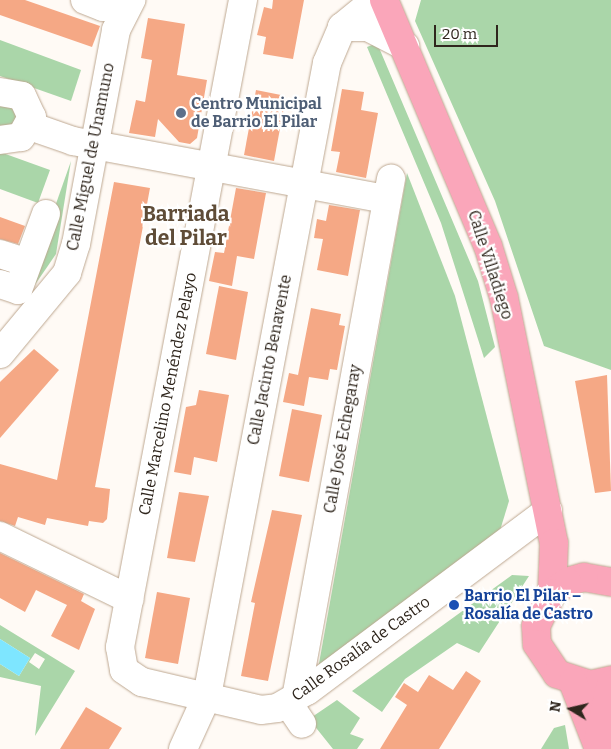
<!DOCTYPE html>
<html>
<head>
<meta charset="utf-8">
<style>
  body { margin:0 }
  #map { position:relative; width:611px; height:749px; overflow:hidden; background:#fffaf5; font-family:Bitter,serif }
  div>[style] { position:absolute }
  .green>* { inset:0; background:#aad6a9 }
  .water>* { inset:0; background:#7ee6ff }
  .building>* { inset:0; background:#f5a885 }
  .roads { filter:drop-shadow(0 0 1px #bea891) drop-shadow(0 0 1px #bea891) }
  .minor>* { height:28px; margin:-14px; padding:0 14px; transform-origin:14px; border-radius:14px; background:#fff }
  .highway>* { height:28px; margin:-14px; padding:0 14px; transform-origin:14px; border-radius:14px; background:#faa6ba }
  .dots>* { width:14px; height:14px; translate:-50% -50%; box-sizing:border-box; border:2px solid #fff; border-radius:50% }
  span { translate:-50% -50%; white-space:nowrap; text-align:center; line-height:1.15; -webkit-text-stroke:4.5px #fff; paint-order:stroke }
  .service-label { font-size:16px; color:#4e5e75; font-weight:700 }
  .left { translate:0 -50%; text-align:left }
  .street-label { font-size:16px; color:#2f261d }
  .transit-label { font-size:16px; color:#164399; font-weight:700 }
  .district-label { font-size:21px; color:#5f4c37; font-weight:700 }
  .north { position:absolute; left:546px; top:684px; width:50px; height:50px; -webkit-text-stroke:4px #fff; paint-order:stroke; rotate:279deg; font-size:14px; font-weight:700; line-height:20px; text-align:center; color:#2f261d }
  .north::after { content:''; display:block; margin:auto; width:18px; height:22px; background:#2f261d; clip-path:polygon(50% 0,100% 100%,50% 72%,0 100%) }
  .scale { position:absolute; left:434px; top:25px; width:64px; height:22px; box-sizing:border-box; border:2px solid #2f261d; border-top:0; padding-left:6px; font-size:15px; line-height:18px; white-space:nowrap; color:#2f261d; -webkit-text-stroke:4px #fff; paint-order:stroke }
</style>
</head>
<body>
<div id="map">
  <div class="green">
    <i style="clip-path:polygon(421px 0,611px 0,611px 370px,544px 346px,495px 201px,415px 21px)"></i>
    <i style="clip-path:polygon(0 40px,81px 70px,71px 101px,0 76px)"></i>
    <i style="clip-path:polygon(377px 43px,478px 281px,495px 347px,484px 358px,441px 223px,367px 47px)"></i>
    <i style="clip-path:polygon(0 103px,13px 103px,20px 124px,0 130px)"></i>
    <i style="clip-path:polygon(0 152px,50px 170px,38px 203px,0 189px)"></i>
    <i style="clip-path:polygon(71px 161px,56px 254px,30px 292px,25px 292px)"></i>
    <i style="clip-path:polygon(407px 173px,455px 296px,509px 501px,498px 537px,318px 669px)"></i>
    <i style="clip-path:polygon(512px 575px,529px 576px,479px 653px,457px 643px,405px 679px,382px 712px,352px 691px)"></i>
    <i style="clip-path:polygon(evenodd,0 625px,75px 671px,35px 736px,41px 686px,0 677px,0 664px,19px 676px,30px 658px,0 639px,0 625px,35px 653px,45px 659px,39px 669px,29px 662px,35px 653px)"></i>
    <i style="clip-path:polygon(337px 700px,360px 718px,350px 734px,364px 739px,357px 749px,333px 749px,309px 719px)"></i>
    <i style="clip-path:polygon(565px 725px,569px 749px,541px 749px,554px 728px)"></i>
  </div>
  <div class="water">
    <i style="clip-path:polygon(0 639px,30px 658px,19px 676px,0 664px)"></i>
  </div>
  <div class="building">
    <i style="clip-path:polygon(0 0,25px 0,100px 26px,92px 47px,0 15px)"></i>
    <i style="clip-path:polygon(273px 0,304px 0,293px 59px,263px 54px,266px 37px,257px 35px,264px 7px,272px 9px)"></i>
    <i style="clip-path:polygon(148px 18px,185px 24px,177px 75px,207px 80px,197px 138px,190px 144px,179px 142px,158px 119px,155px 137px,129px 133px,136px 100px,145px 102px,152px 60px,141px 58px)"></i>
    <i style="clip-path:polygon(342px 89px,364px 92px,361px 110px,378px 113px,366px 178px,336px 172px,340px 152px,331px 151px)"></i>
    <i style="clip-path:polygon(256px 90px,286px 96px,274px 161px,244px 155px)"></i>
    <i style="clip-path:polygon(114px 182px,150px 188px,95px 487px,110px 489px,107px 519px,103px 523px,89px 521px,88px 526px,47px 518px,45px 525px,18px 517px,15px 526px,0 521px,0 464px,57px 480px)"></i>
    <i style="clip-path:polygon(236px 188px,266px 193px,254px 259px,237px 256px,232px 286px,209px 281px,215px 252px,224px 253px)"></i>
    <i style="clip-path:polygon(329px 205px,360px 210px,348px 276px,317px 270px,323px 239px,314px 238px,317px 219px,326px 221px)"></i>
    <i style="clip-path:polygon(0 217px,25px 226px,18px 244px,0 239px)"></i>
    <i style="clip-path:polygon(219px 286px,248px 292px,236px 360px,206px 354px)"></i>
    <i style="clip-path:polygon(311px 308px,341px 314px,339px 325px,345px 326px,337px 370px,330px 369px,328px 380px,309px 377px,304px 406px,283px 402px,289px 373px,298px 375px)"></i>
    <i style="clip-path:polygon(34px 349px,59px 370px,0 438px,0 382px)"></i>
    <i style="clip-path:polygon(607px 375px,611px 491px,595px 493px,575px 381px)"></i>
    <i style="clip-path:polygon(199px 390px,229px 395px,217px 462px,194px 457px,191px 475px,174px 472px,186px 407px,196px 405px)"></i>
    <i style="clip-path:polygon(292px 409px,322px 415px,309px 482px,279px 476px)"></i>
    <i style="clip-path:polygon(179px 492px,209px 496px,195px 562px,167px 558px)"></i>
    <i style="clip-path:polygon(272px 510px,302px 515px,268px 681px,241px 676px,255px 603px,251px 602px)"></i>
    <i style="clip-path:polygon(0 553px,84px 594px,81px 601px,95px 609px,79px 650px,51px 636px,67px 605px,36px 590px,25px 612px,0 598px)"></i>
    <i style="clip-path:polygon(157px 592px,190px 598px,178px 664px,145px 658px)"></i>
    <i style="clip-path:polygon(466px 671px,481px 681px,439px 749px,380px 749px,407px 705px,395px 697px,404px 683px,418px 692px,429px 675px,453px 690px)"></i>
    <i style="clip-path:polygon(86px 707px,122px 728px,109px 749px,60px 749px)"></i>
  </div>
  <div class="roads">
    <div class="minor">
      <i style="left:85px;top:0;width:19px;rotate:21deg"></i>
      <i style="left:103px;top:7px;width:8px;rotate:-60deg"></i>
      <i style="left:243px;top:0;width:659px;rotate:100.76deg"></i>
      <i style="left:120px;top:647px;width:23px;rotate:80deg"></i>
      <i style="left:124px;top:670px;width:22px;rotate:34deg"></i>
      <i style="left:142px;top:682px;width:122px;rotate:13.2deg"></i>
      <i style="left:261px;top:710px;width:16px;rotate:-7deg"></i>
      <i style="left:277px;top:708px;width:34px;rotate:-30deg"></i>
      <i style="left:307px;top:691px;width:301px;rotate:-36.8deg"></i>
      <i style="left:342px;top:27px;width:26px"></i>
      <i style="left:368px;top:27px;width:42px;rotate:27.2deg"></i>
      <i style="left:0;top:92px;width:22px;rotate:10deg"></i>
      <i style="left:22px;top:96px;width:23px;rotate:65deg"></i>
      <i style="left:32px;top:117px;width:23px;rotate:119deg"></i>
      <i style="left:21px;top:137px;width:21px;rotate:172deg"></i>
      <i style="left:30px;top:126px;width:46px;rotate:19.2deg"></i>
      <i style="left:73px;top:141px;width:319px;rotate:10.5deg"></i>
      <i style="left:0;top:254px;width:28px;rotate:18deg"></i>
      <i style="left:0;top:284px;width:19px;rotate:18deg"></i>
      <i style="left:18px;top:290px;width:81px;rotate:-69.8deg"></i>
      <i style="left:0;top:354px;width:105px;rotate:-50.4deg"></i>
      <i style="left:67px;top:273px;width:30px;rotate:-73deg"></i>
      <i style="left:76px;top:244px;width:218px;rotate:-79.4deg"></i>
      <i style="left:116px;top:30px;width:34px;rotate:-63deg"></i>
      <i style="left:0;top:536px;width:144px;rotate:26deg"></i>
      <i style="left:296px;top:698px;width:528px;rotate:-79.63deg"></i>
      <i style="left:288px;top:703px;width:25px;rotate:56deg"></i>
      <i style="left:183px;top:749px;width:58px;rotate:-65.6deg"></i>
      <i style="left:207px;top:696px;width:644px;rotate:-79.27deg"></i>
      <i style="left:327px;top:63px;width:39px;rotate:-67deg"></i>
      <i style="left:342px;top:27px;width:43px;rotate:-39.3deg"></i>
    </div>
    <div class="highway">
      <i style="left:384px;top:0;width:267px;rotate:67.1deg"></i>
      <i style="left:488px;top:246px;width:54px;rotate:72.9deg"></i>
      <i style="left:504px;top:298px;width:250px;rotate:78.5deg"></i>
      <i style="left:554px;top:543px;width:50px;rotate:92.3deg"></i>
      <i style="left:611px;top:582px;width:27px;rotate:-170deg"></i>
      <i style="left:584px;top:577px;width:18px;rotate:164deg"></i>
      <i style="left:567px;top:582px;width:19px;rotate:144deg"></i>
      <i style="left:552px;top:593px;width:37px;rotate:116deg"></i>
      <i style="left:536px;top:626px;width:18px;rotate:87deg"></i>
      <i style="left:537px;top:644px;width:36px;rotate:56deg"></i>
      <i style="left:557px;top:674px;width:35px;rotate:18deg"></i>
      <i style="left:590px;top:685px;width:22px;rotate:-13deg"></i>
      <i style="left:573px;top:682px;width:72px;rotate:68.8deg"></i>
      <i style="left:598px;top:741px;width:58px;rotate:-77.2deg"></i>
    </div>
  </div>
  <div class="dots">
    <i style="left:181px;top:113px;background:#5c6f8a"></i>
    <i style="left:454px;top:605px;background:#1a4fb4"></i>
  </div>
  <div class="service-label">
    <span class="left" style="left:191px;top:113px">Centro Municipal<br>de Barrio El Pilar</span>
  </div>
  <div class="street-label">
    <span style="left:91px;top:157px;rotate:-79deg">Calle Miguel de Unamuno</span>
    <span style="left:490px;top:265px;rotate:72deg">Calle Villadiego</span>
    <span style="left:270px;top:360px;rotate:-79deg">Calle Jacinto Benavente</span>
    <span style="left:168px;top:394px;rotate:-79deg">Calle Marcelino Menéndez Pelayo</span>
    <span style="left:343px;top:439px;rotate:-80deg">Calle José Echegaray</span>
    <span style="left:361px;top:649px;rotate:-36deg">Calle Rosalía de Castro</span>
  </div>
  <div class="transit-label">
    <span class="left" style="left:464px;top:605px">Barrio El Pilar –<br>Rosalía de Castro</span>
  </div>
  <div class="district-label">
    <span style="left:186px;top:226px">Barriada<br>del Pilar</span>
  </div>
  <div class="north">N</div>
  <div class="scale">20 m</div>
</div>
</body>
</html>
